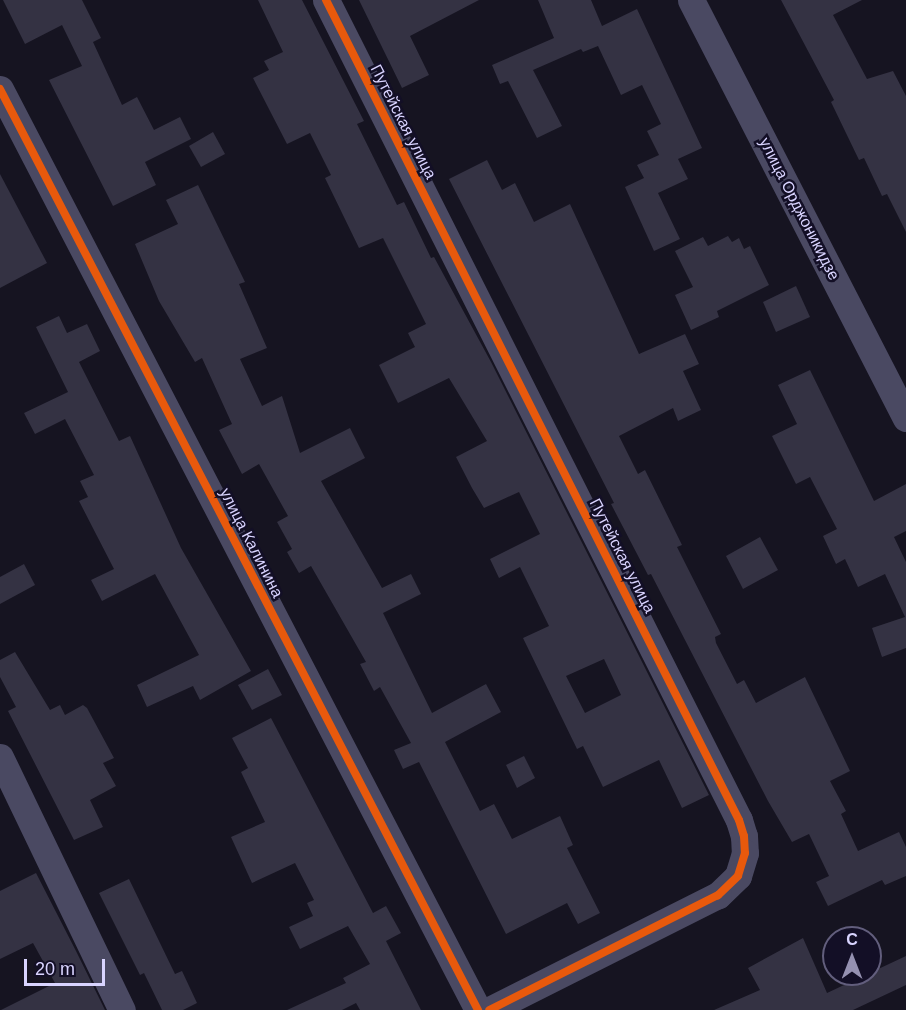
<!DOCTYPE html>
<html>
<head>
<meta charset="utf-8">
<style>
  body { margin:0 }
  #map { position:relative; width:906px; height:1010px; overflow:hidden; background:#161421; font-family:Arial,sans-serif }
  div>[style] { position:absolute }
  .building>* { inset:0; background:#343243 }
  .street>* { height:27px; margin:-13.5px; padding:0 13.5px; transform-origin:13.5px; border-radius:13.5px; background:#4a4962 }
  .cycleway>* { height:8px; margin:-4px; padding:0 4px; transform-origin:4px; border-radius:4px; background:#e8590c }
  span { translate:-50% -50%; white-space:nowrap; text-align:center; line-height:1.15; -webkit-text-stroke:5px #130f26; paint-order:stroke }
  .street-label { font-size:16px; color:#d9d4ff }
  .north { position:absolute; left:822px; top:926px; width:60px; height:60px; box-sizing:border-box; background:#130f26; border:2px solid #625e7d; border-radius:50%; rotate:0deg; font-size:16px; font-weight:700; line-height:24px; text-align:center; color:#d9d4ff }
  .north::after { content:''; display:block; margin:auto; width:21px; height:27px; background:#9591b1; clip-path:polygon(50% 0,100% 100%,50% 72%,0 100%) }
  .scale { position:absolute; left:24px; top:959px; width:81px; height:27px; box-sizing:border-box; border:3px solid #d9d4ff; border-top:0; padding-left:8px; font-size:18px; line-height:21px; white-space:nowrap; color:#d9d4ff; -webkit-text-stroke:4px #130f26; paint-order:stroke }
</style>
</head>
<body>
<div id="map">
  <div class="building">
    <i style="clip-path:polygon(3px 0,82px 0,101px 38px,93px 42px,122px 105px,137px 97px,154px 130px,180px 117px,191px 139px,145px 162px,156px 185px,113px 206px,49px 80px,82px 66px,62px 25px,25px 44px)"></i>
    <i style="clip-path:polygon(evenodd,258px 0,302px 0,364px 121px,357px 124px,397px 205px,404px 202px,431px 258px,434px 257px,491px 362px,709px 795px,682px 808px,659px 760px,603px 787px,583px 746px,577px 749px,523px 638px,549px 626px,520px 567px,499px 578px,490px 559px,540px 534px,519px 492px,484px 508px,472px 488px,456px 457px,487px 441px,449px 378px,398px 403px,379px 365px,415px 347px,408px 333px,426px 324px,383px 238px,359px 248px,325px 178px,331px 175px,310px 133px,287px 144px,253px 78px,269px 70px,264px 61px,283px 52px,258px 0,604px 659px,621px 695px,585px 713px,566px 676px,604px 659px)"></i>
    <i style="clip-path:polygon(359px 0,479px 0,410px 36px,429px 75px,402px 88px)"></i>
    <i style="clip-path:polygon(538px 0,591px 0,602px 26px,637px 9px,702px 148px,678px 159px,688px 179px,658px 193px,680px 239px,654px 251px,625px 187px,644px 178px,637px 165px,659px 155px,647px 131px,661px 124px,642px 85px,621px 95px,598px 46px,583px 52px,581px 49px,533px 70px,562px 126px,537px 138px,508px 81px,500px 84px,492px 65px,554px 38px)"></i>
    <i style="clip-path:polygon(781px 0,862px 0,833px 15px,867px 79px,893px 71px,906px 96px,906px 232px,887px 194px,882px 196px,864px 158px,859px 160px,831px 102px,834px 100px)"></i>
    <i style="clip-path:polygon(213px 132px,225px 154px,201px 167px,189px 146px)"></i>
    <i style="clip-path:polygon(487px 160px,502px 190px,515px 183px,534px 222px,570px 204px,639px 354px,685px 334px,699px 364px,683px 371px,701px 410px,678px 421px,673px 408px,619px 436px,638px 474px,645px 470px,682px 545px,677px 547px,721px 634px,715px 637px,716px 643px,737px 684px,744px 680px,756px 703px,805px 677px,850px 771px,830px 781px,846px 811px,841px 814px,858px 851px,899px 832px,906px 847px,906px 876px,885px 885px,882px 880px,828px 906px,816px 882px,829px 876px,809px 834px,792px 842px,768px 801px,651px 574px,648px 575px,611px 504px,614px 503px,449px 179px)"></i>
    <i style="clip-path:polygon(0 174px,47px 263px,0 288px)"></i>
    <i style="clip-path:polygon(198px 185px,245px 282px,239px 284px,267px 348px,240px 359px,262px 406px,282px 396px,300px 453px,350px 428px,365px 458px,321px 481px,382px 588px,411px 574px,421px 594px,383px 613px,432px 713px,486px 684px,501px 712px,445px 742px,480px 811px,494px 804px,512px 839px,560px 816px,573px 845px,567px 848px,600px 913px,578px 924px,567px 903px,506px 934px,419px 762px,403px 769px,394px 750px,411px 743px,380px 687px,374px 691px,360px 664px,366px 662px,311px 566px,299px 573px,287px 552px,292px 549px,277px 522px,288px 516px,259px 464px,242px 474px,219px 430px,232px 424px,202px 358px,195px 362px,159px 301px,135px 244px,178px 224px,166px 200px)"></i>
    <i style="clip-path:polygon(728px 236px,732px 242px,739px 238px,744px 249px,750px 246px,769px 285px,717px 311px,719px 317px,691px 330px,675px 295px,693px 287px,675px 251px,703px 237px,708px 246px)"></i>
    <i style="clip-path:polygon(796px 286px,810px 317px,776px 332px,763px 302px)"></i>
    <i style="clip-path:polygon(59px 316px,67px 333px,87px 324px,100px 351px,79px 362px,119px 441px,130px 436px,181px 548px,251px 671px,200px 700px,193px 686px,147px 707px,137px 685px,199px 655px,155px 574px,102px 601px,91px 580px,114px 569px,79px 501px,88px 497px,80px 481px,94px 475px,65px 419px,35px 434px,24px 413px,68px 392px,36px 327px)"></i>
    <i style="clip-path:polygon(810px 370px,874px 501px,906px 484px,906px 531px,894px 537px,906px 562px,906px 648px,882px 657px,872px 628px,905px 617px,885px 574px,858px 587px,845px 559px,836px 564px,823px 536px,837px 529px,810px 477px,796px 484px,772px 436px,797px 424px,778px 385px)"></i>
    <i style="clip-path:polygon(760px 537px,778px 570px,743px 589px,726px 556px)"></i>
    <i style="clip-path:polygon(24px 564px,35px 585px,0 604px,0 577px)"></i>
    <i style="clip-path:polygon(15px 652px,50px 710px,60px 705px,65px 715px,83px 705px,87px 708px,114px 758px,103px 763px,116px 786px,90px 800px,103px 827px,74px 840px,8px 711px,16px 707px,0 677px,0 660px)"></i>
    <i style="clip-path:polygon(268px 669px,282px 695px,252px 710px,238px 685px)"></i>
    <i style="clip-path:polygon(271px 718px,373px 913px,386px 906px,401px 933px,386px 941px,421px 1010px,360px 1010px,356px 1003px,342px 1010px,287px 1010px,346px 983px,343px 978px,370px 964px,348px 926px,300px 949px,289px 927px,313px 916px,307px 903px,314px 900px,295px 863px,252px 883px,231px 837px,265px 822px,241px 772px,248px 768px,232px 738px)"></i>
    <i style="clip-path:polygon(524px 756px,535px 778px,517px 788px,506px 765px)"></i>
    <i style="clip-path:polygon(36px 873px,76px 951px,105px 1010px,1px 1010px,55px 983px,33px 943px,0 959px,0 891px)"></i>
    <i style="clip-path:polygon(129px 879px,175px 974px,182px 971px,197px 1003px,183px 1010px,162px 1010px,144px 973px,140px 975px,99px 893px)"></i>
    <i style="clip-path:polygon(803px 938px,827px 993px,906px 956px,906px 985px,853px 1010px,714px 1010px,760px 990px,748px 968px)"></i>
  </div>
  <div class="street">
    <i style="left:326px;top:0;width:918px;rotate:63.27deg"></i>
    <i style="left:739px;top:820px;width:17px;rotate:73deg"></i>
    <i style="left:744px;top:836px;width:17px;rotate:87deg"></i>
    <i style="left:745px;top:853px;width:24px;rotate:107deg"></i>
    <i style="left:738px;top:876px;width:28px;rotate:136deg"></i>
    <i style="left:718px;top:895px;width:256px;rotate:153.3deg"></i>
    <i style="left:691px;top:0;width:470px;rotate:62.8deg"></i>
    <i style="left:0;top:89px;width:1038px;rotate:62.57deg"></i>
    <i style="left:0;top:757px;width:281px;rotate:64.3deg"></i>
  </div>
  <div class="cycleway">
    <i style="left:326px;top:0;width:918px;rotate:63.27deg"></i>
    <i style="left:739px;top:820px;width:17px;rotate:73deg"></i>
    <i style="left:744px;top:836px;width:17px;rotate:87deg"></i>
    <i style="left:745px;top:853px;width:24px;rotate:107deg"></i>
    <i style="left:738px;top:876px;width:28px;rotate:136deg"></i>
    <i style="left:718px;top:895px;width:256px;rotate:153.3deg"></i>
    <i style="left:0;top:89px;width:1038px;rotate:62.57deg"></i>
  </div>
  <div class="street-label">
    <span style="left:403px;top:122px;rotate:63deg">Путейская улица</span>
    <span style="left:799px;top:209px;rotate:63deg">улица Орджоникидзе</span>
    <span style="left:251px;top:543px;rotate:63deg">улица Калинина</span>
    <span style="left:622px;top:556px;rotate:63deg">Путейская улица</span>
  </div>
  <div class="north">С</div>
  <div class="scale">20 m</div>
</div>
</body>
</html>
